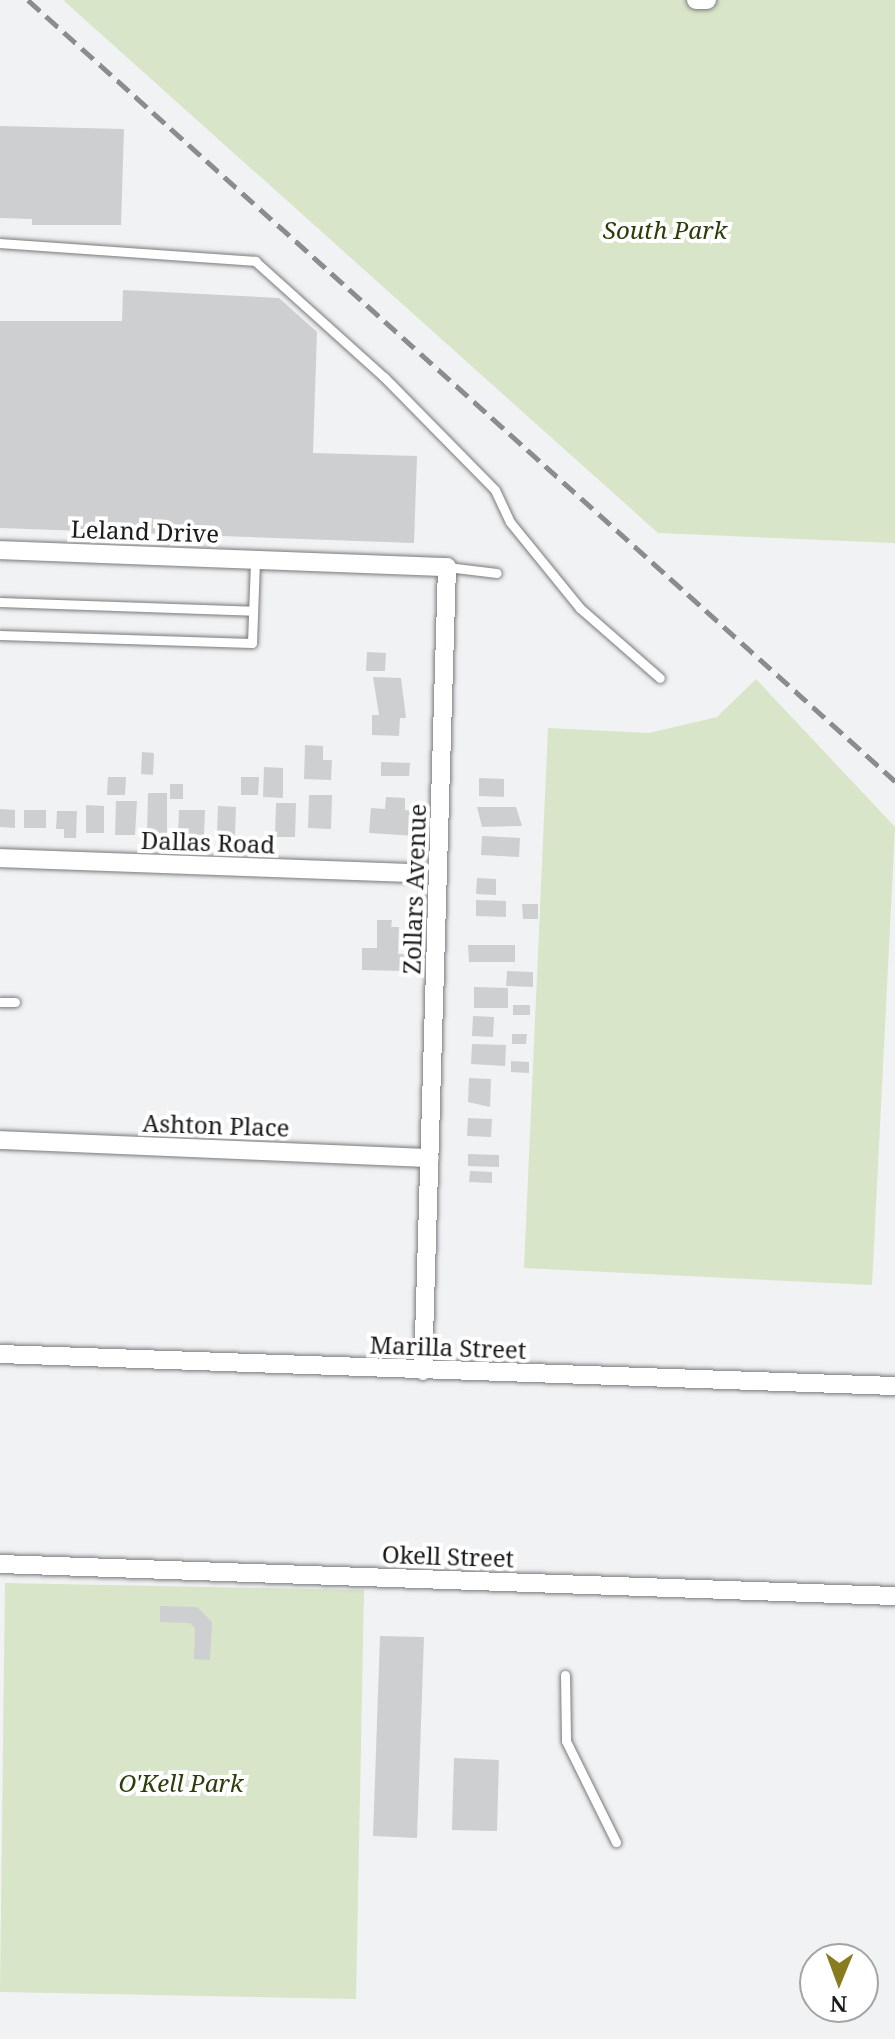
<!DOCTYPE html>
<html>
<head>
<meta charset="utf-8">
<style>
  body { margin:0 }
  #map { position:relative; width:895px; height:2039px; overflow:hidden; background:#f1f2f4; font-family:"Noto Serif",serif }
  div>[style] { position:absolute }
  .green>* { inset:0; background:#d8e5c8 }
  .building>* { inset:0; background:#cecfd0 }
  .roads { filter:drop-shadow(0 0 2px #797a7c) drop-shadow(0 0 2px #797a7c) }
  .service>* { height:9px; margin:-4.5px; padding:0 4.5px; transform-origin:4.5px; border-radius:4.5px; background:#fff }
  .minor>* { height:18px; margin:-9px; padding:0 9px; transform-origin:9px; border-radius:9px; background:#fff }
  .rail>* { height:5px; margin-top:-2.5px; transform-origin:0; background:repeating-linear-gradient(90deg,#8b8c8d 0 16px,transparent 0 24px) }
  span { translate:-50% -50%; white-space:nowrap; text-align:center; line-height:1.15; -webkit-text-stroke:8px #fff; paint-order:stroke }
  .park-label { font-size:24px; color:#2b3e0a; font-style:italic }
  .street-label { font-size:24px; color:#1b1b1c }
  .north { position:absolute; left:799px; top:1943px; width:80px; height:80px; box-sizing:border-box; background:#fff; border:2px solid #a4a4a4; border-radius:50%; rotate:181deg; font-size:22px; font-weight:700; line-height:32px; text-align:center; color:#1b1b1c }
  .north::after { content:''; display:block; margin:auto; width:28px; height:36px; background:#897b20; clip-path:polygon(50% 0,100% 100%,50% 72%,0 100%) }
</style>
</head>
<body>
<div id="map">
  <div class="green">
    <i style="clip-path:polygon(63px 0,895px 0,895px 543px,658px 533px)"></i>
    <i style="clip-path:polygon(756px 679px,895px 827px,872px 1285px,524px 1268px,548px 728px,649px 733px,717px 717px)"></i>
    <i style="clip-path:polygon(5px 1583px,364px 1590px,356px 1999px,0 1992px)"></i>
  </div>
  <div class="building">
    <i style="clip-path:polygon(0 126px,124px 129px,121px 225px,32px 225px,32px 219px,0 218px)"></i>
    <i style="clip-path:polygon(123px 290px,279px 298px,317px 332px,313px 453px,417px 456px,414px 543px,0 528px,0 321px,122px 321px)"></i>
    <i style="clip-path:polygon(367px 652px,386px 653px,385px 671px,366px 671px)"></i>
    <i style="clip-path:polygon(373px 677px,401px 678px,406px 718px,400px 718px,399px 736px,372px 735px,372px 715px,379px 715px)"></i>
    <i style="clip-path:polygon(305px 745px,323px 746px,323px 760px,332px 760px,331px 780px,304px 779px)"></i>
    <i style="clip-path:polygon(142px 752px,154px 753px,153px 775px,141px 774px)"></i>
    <i style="clip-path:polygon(381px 762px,410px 763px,409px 776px,381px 776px)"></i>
    <i style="clip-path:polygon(264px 767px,283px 768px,283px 798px,263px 797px)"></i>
    <i style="clip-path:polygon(108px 777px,126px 777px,125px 795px,107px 795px)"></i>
    <i style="clip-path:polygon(241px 777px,259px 777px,258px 795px,241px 795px)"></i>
    <i style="clip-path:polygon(479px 778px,504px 779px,504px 797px,479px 796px)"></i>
    <i style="clip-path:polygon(170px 784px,183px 784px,183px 799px,170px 799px)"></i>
    <i style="clip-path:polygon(148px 793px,167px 793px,167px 834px,147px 833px)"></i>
    <i style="clip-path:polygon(309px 795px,332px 795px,331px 829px,308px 828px)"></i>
    <i style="clip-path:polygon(386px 797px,405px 798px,405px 810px,418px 811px,416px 836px,369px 833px,371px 808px,385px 809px)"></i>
    <i style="clip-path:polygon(116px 801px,137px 801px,135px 835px,115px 835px)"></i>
    <i style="clip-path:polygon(276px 803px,296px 803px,295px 837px,275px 837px)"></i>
    <i style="clip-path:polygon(86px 805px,104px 806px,104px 833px,86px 833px)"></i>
    <i style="clip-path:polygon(218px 806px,236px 807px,235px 835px,217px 834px)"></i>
    <i style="clip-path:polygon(477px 807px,516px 807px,522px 826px,482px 827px)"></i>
    <i style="clip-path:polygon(0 809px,15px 810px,15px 828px,0 827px)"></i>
    <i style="clip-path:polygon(24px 810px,46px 810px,46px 828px,24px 828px)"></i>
    <i style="clip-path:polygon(179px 810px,205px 810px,204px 835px,178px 834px)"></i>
    <i style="clip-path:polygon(57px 811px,77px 811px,76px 838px,64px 838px,64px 829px,56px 829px)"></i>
    <i style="clip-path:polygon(482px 836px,520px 838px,519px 857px,481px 855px)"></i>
    <i style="clip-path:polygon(477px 878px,496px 879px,496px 895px,476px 894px)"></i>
    <i style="clip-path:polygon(476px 900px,506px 901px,506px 917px,476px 916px)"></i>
    <i style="clip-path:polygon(522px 904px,538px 904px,538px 919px,523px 919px)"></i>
    <i style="clip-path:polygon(377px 920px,392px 920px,391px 927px,399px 927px,398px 954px,405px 954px,405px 971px,362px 970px,362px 948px,377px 948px)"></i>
    <i style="clip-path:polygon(468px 945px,515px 945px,515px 962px,469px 962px)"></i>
    <i style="clip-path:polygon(507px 971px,533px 972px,533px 987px,506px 986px)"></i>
    <i style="clip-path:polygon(474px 987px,508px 988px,508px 1008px,474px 1008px)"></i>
    <i style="clip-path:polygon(513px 1005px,530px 1005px,530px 1015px,513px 1015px)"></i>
    <i style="clip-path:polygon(473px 1016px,494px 1017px,493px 1037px,472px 1036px)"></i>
    <i style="clip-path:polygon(512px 1034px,527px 1034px,526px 1044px,512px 1044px)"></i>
    <i style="clip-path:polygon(472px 1044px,506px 1045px,505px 1066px,471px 1064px)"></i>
    <i style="clip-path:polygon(511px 1061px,529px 1062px,529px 1073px,511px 1072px)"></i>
    <i style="clip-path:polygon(469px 1078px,491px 1079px,490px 1107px,468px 1102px)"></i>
    <i style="clip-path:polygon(468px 1118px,492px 1119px,491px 1137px,467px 1136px)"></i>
    <i style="clip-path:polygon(468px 1154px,499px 1155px,499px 1167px,468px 1166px)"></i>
    <i style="clip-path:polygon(470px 1171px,492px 1172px,492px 1183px,469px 1182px)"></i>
    <i style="clip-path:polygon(160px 1606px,197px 1607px,212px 1622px,210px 1660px,194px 1659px,195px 1628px,190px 1623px,160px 1622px)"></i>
    <i style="clip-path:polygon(380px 1636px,424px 1637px,417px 1838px,373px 1836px)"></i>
    <i style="clip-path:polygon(454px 1758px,499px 1760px,497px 1831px,452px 1830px)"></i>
  </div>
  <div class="roads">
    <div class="service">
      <i style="left:0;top:243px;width:256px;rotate:4deg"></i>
      <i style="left:255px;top:261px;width:173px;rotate:42deg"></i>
      <i style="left:384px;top:377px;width:158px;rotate:45.5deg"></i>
      <i style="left:495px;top:490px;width:35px;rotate:65deg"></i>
      <i style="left:510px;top:522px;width:111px;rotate:50.9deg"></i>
      <i style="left:580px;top:608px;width:106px;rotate:41.2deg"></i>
      <i style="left:447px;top:567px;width:50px;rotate:6.8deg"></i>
      <i style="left:0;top:602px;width:253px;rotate:2deg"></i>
      <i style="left:0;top:635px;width:252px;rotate:1.8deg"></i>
      <i style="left:252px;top:643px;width:83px;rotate:-87.9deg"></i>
      <i style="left:0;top:1002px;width:15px"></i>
      <i style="left:565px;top:1675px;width:66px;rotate:89.1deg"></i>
      <i style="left:566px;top:1741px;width:113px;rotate:63.7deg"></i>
    </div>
    <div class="minor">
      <i style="left:696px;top:0;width:11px"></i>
      <i style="left:0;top:550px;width:447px;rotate:2.2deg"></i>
      <i style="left:447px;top:567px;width:804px;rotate:91.71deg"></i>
      <i style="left:0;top:858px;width:415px;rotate:2.1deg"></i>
      <i style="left:0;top:1140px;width:430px;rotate:2.4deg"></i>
      <i style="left:0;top:1354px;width:896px;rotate:2.05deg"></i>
      <i style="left:0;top:1564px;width:896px;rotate:2.05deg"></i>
    </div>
  </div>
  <div class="rail">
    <i style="left:28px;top:0;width:1167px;rotate:42.01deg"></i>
  </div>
  <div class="park-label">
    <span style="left:665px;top:230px">South Park</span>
    <span style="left:181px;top:1783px">O'Kell Park</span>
  </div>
  <div class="street-label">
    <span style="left:145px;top:531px;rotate:2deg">Leland Drive</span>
    <span style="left:208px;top:842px;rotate:2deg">Dallas Road</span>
    <span style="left:414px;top:889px;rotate:-88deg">Zollars Avenue</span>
    <span style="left:216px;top:1125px;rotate:2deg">Ashton Place</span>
    <span style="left:448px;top:1347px;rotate:2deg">Marilla Street</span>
    <span style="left:448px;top:1556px;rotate:2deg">Okell Street</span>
  </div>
  <div class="north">N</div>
</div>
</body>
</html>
